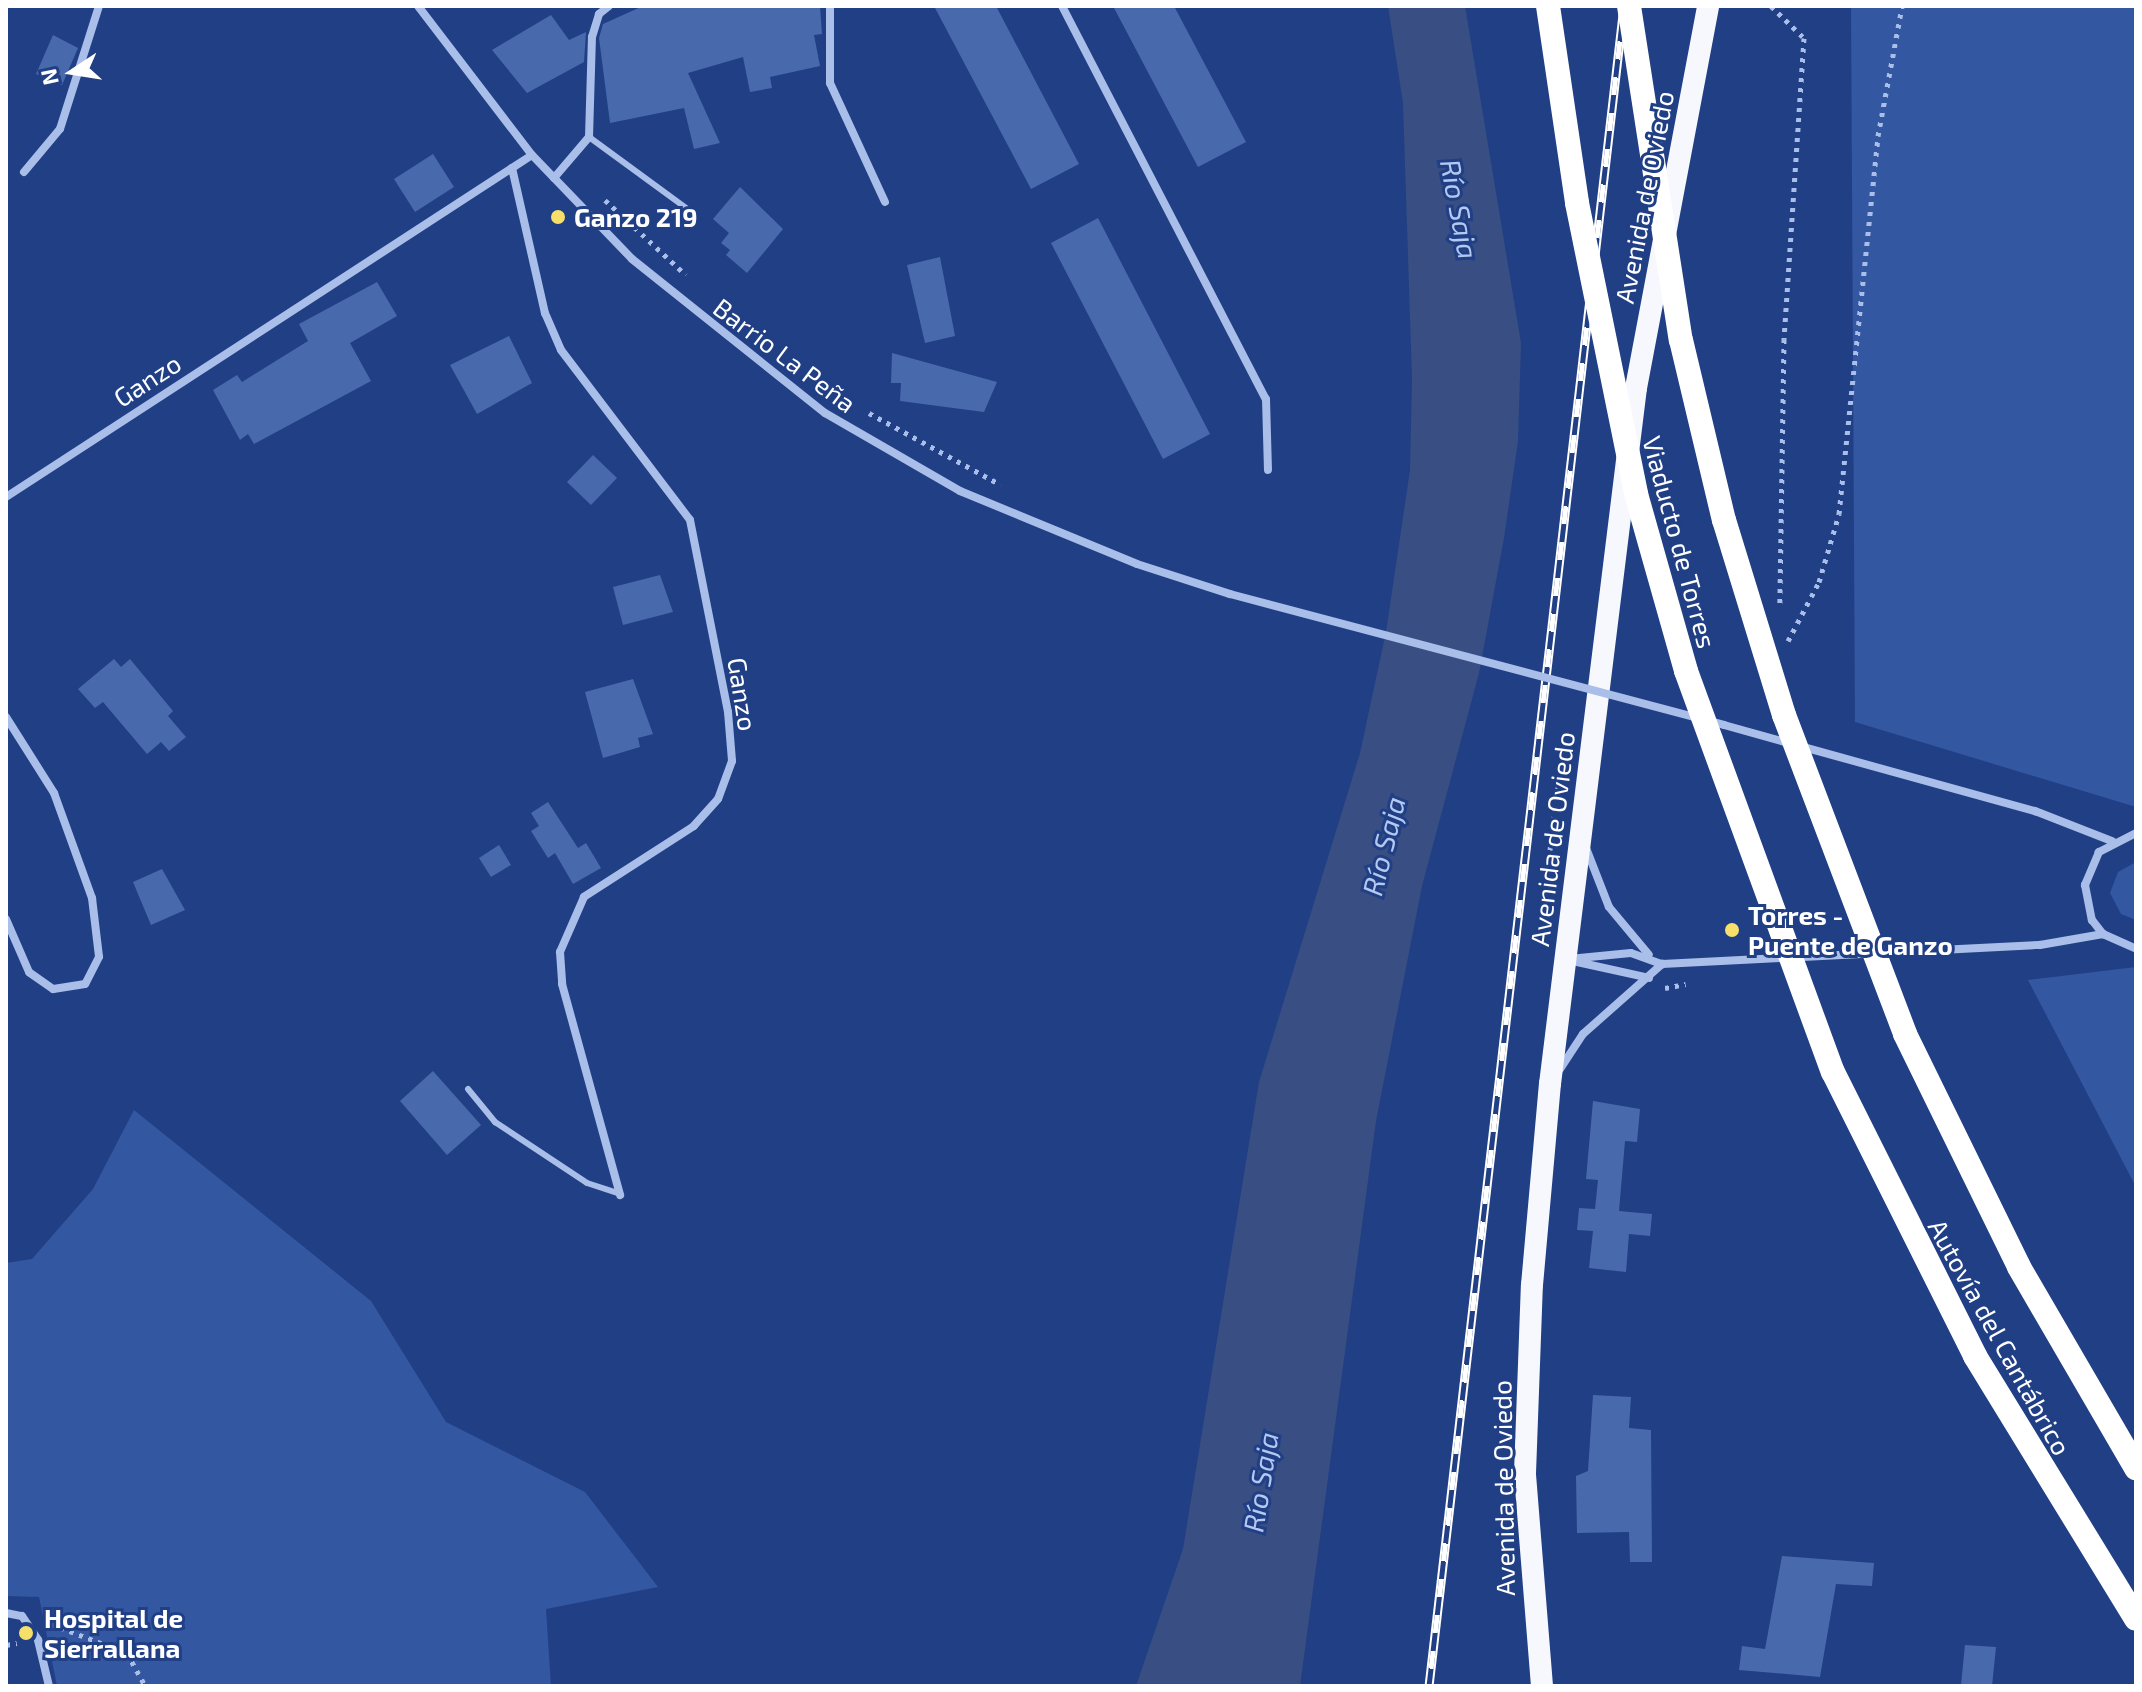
<!DOCTYPE html>
<html>
<head>
<meta charset="utf-8">
<style>
  body { margin:0 }
  #map { position:relative; width:2142px; height:1692px; overflow:hidden; background:#203f85; font-family:"Exo 2",sans-serif }
  div>[style] { position:absolute }
  .green>* { inset:0; background:#3457a2 }
  .water>* { inset:0; background:#394f83 }
  .building>* { inset:0; background:#4969ad }
  .path>* { height:5px; margin-top:-2.5px; transform-origin:0; background:repeating-linear-gradient(90deg,#a9bee9 0 4px,transparent 0 10px) }
  .service>* { height:6px; margin:-3px; padding:0 3px; transform-origin:3px; border-radius:3px; background:#a9bee9 }
  .minor>* { height:8px; margin:-4px; padding:0 4px; transform-origin:4px; border-radius:4px; background:#a9bee9 }
  .trunk>* { height:22px; margin:-11px; padding:0 11px; transform-origin:11px; border-radius:11px; background:#f6f8fe }
  .motorway>* { height:24px; margin:-12px; padding:0 12px; transform-origin:12px; border-radius:12px; background:#fff }
  .rail>* { height:9px; margin-top:-4.5px; transform-origin:0; background:repeating-linear-gradient(90deg,#203f85 0 18px,#fff 0 36px); box-sizing:border-box; border-block:2px solid #fff }
  .minor-bridge>* { height:8px; margin:-4px; padding:0 4px; transform-origin:4px; border-radius:4px; background:#a9bee9 }
  .motorway-bridge>* { height:24px; margin:-12px; padding:0 12px; transform-origin:12px; border-radius:12px; background:#fff }
  .dots>* { width:22px; height:22px; translate:-50% -50%; box-sizing:border-box; border:4px solid #203f85; border-radius:50% }
  span { translate:-50% -50%; white-space:nowrap; text-align:center; line-height:1.15; -webkit-text-stroke:6px #203f85; paint-order:stroke }
  .street-label { font-size:26px; color:#fff }
  .poi-label { font-size:26px; color:#fff; font-weight:700 }
  .left { translate:0 -50%; text-align:left }
  .water-label { font-size:28px; color:#b5c8f1; font-style:italic }
  .frame { position:absolute; inset:0; border:8px solid #fff; pointer-events:none }
  .north { position:absolute; left:32px; top:32px; width:80px; height:80px; -webkit-text-stroke:6px #203f85; paint-order:stroke; rotate:258deg; font-size:22px; font-weight:700; line-height:32px; text-align:center; color:#fff }
  .north::after { content:''; display:block; margin:auto; width:28px; height:36px; background:#fff; clip-path:polygon(50% 0,100% 100%,50% 72%,0 100%) }
</style>
</head>
<body>
<div id="map">
  <div class="green">
    <i style="clip-path:polygon(1851px 6px,2136px 6px,2136px 807px,1855px 722px)"></i>
    <i style="clip-path:polygon(2136px 862px,2136px 920px,2121px 914px,2110px 893px,2118px 872px)"></i>
    <i style="clip-path:polygon(2136px 967px,2136px 1187px,2028px 980px)"></i>
    <i style="clip-path:polygon(134px 1110px,371px 1301px,446px 1422px,585px 1492px,658px 1587px,546px 1609px,551px 1686px,57px 1686px,39px 1597px,6px 1596px,6px 1263px,32px 1259px,93px 1189px)"></i>
  </div>
  <div class="water">
    <i style="clip-path:polygon(1388px 6px,1465px 6px,1521px 343px,1518px 441px,1504px 538px,1479px 673px,1422px 886px,1376px 1121px,1300px 1686px,1136px 1686px,1183px 1549px,1259px 1082px,1360px 753px,1386px 632px,1410px 470px,1412px 379px,1403px 103px)"></i>
  </div>
  <div class="building">
    <i style="clip-path:polygon(643px 6px,820px 6px,822px 34px,814px 35px,820px 66px,770px 77px,772px 88px,750px 92px,743px 57px,688px 73px,720px 143px,694px 149px,684px 108px,610px 123px,599px 38px,603px 24px)"></i>
    <i style="clip-path:polygon(934px 6px,996px 6px,1079px 164px,1031px 189px)"></i>
    <i style="clip-path:polygon(1113px 6px,1174px 6px,1246px 142px,1198px 167px)"></i>
    <i style="clip-path:polygon(551px 15px,569px 40px,586px 32px,584px 62px,527px 93px,492px 50px)"></i>
    <i style="clip-path:polygon(53px 35px,78px 48px,62px 85px,36px 74px)"></i>
    <i style="clip-path:polygon(433px 154px,454px 187px,415px 212px,394px 179px)"></i>
    <i style="clip-path:polygon(740px 187px,783px 229px,747px 273px,726px 255px,730px 250px,721px 243px,729px 233px,713px 219px)"></i>
    <i style="clip-path:polygon(1098px 218px,1210px 434px,1163px 459px,1051px 243px)"></i>
    <i style="clip-path:polygon(940px 257px,955px 336px,925px 343px,907px 265px)"></i>
    <i style="clip-path:polygon(377px 282px,397px 316px,350px 343px,371px 381px,254px 444px,248px 434px,240px 440px,213px 390px,237px 375px,242px 382px,308px 341px,299px 324px)"></i>
    <i style="clip-path:polygon(509px 336px,532px 383px,477px 414px,450px 365px)"></i>
    <i style="clip-path:polygon(892px 353px,997px 382px,984px 412px,900px 401px,901px 383px,891px 383px)"></i>
    <i style="clip-path:polygon(593px 455px,617px 478px,591px 505px,567px 482px)"></i>
    <i style="clip-path:polygon(660px 575px,673px 612px,623px 625px,613px 587px)"></i>
    <i style="clip-path:polygon(114px 659px,121px 667px,130px 659px,173px 711px,168px 716px,186px 737px,169px 751px,161px 742px,147px 754px,103px 702px,95px 708px,78px 689px)"></i>
    <i style="clip-path:polygon(633px 679px,653px 734px,638px 738px,640px 747px,603px 758px,585px 692px)"></i>
    <i style="clip-path:polygon(548px 802px,578px 848px,586px 843px,601px 868px,573px 884px,555px 853px,548px 858px,531px 831px,539px 826px,531px 813px)"></i>
    <i style="clip-path:polygon(499px 845px,511px 865px,491px 877px,479px 858px)"></i>
    <i style="clip-path:polygon(162px 869px,185px 910px,151px 925px,133px 882px)"></i>
    <i style="clip-path:polygon(433px 1071px,481px 1125px,447px 1155px,400px 1101px)"></i>
    <i style="clip-path:polygon(1593px 1101px,1640px 1109px,1637px 1142px,1625px 1141px,1619px 1211px,1652px 1214px,1650px 1236px,1629px 1234px,1626px 1272px,1589px 1268px,1593px 1231px,1577px 1230px,1579px 1208px,1595px 1209px,1598px 1180px,1586px 1179px)"></i>
    <i style="clip-path:polygon(1593px 1395px,1631px 1397px,1629px 1428px,1651px 1430px,1652px 1562px,1630px 1562px,1629px 1532px,1577px 1533px,1576px 1476px,1588px 1471px)"></i>
    <i style="clip-path:polygon(1782px 1556px,1874px 1563px,1872px 1586px,1836px 1584px,1820px 1677px,1739px 1670px,1742px 1646px,1765px 1649px)"></i>
    <i style="clip-path:polygon(1965px 1645px,1996px 1647px,1992px 1686px,1961px 1685px)"></i>
  </div>
  <div class="path">
    <i style="left:1771px;top:6px;width:46px;rotate:44.1deg"></i>
    <i style="left:1804px;top:38px;width:302px;rotate:93.8deg"></i>
    <i style="left:1784px;top:339px;width:268px;rotate:90.9deg"></i>
    <i style="left:605px;top:200px;width:110px;rotate:42.8deg"></i>
    <i style="left:822px;top:383px;width:30px;rotate:37deg"></i>
    <i style="left:869px;top:413px;width:150px;rotate:28.6deg"></i>
    <i style="left:1788px;top:641px;width:67px;rotate:-62.3deg"></i>
    <i style="left:1819px;top:582px;width:71px;rotate:-73.6deg"></i>
    <i style="left:1839px;top:514px;width:380px;rotate:-84.1deg"></i>
    <i style="left:1878px;top:136px;width:132px;rotate:-79.5deg"></i>
    <i style="left:1550px;top:850px;width:110px;rotate:-82.7deg"></i>
    <i style="left:1665px;top:988px;width:21px;rotate:-11deg"></i>
    <i style="left:51px;top:1624px;width:81px;rotate:20.9deg"></i>
    <i style="left:127px;top:1653px;width:38px;rotate:61deg"></i>
    <i style="left:6px;top:1645px;width:11px;rotate:-10deg"></i>
  </div>
  <div class="service">
    <i style="left:589px;top:137px;width:129px;rotate:36.2deg"></i>
    <i style="left:468px;top:1089px;width:43px;rotate:50.7deg"></i>
    <i style="left:495px;top:1122px;width:110px;rotate:33.5deg"></i>
    <i style="left:587px;top:1183px;width:35px;rotate:18deg"></i>
  </div>
  <div class="minor">
    <i style="left:418px;top:6px;width:188px;rotate:52.6deg"></i>
    <i style="left:532px;top:155px;width:144px;rotate:46.1deg"></i>
    <i style="left:632px;top:259px;width:247px;rotate:38.6deg"></i>
    <i style="left:825px;top:413px;width:156px;rotate:30deg"></i>
    <i style="left:960px;top:491px;width:191px;rotate:22.4deg"></i>
    <i style="left:1137px;top:564px;width:98px;rotate:17.9deg"></i>
    <i style="left:830px;top:6px;width:77px;rotate:90deg"></i>
    <i style="left:830px;top:83px;width:131px;rotate:65.2deg"></i>
    <i style="left:1062px;top:6px;width:443px;rotate:62.6deg"></i>
    <i style="left:1266px;top:399px;width:71px;rotate:88.4deg"></i>
    <i style="left:512px;top:168px;width:149px;rotate:77.2deg"></i>
    <i style="left:545px;top:313px;width:40px;rotate:66.6deg"></i>
    <i style="left:561px;top:350px;width:213px;rotate:52.8deg"></i>
    <i style="left:690px;top:520px;width:196px;rotate:78.8deg"></i>
    <i style="left:728px;top:712px;width:49px;rotate:85.3deg"></i>
    <i style="left:732px;top:761px;width:40px;rotate:110.2deg"></i>
    <i style="left:718px;top:799px;width:36px;rotate:132deg"></i>
    <i style="left:694px;top:826px;width:131px;rotate:147.2deg"></i>
    <i style="left:584px;top:897px;width:60px;rotate:113.6deg"></i>
    <i style="left:560px;top:952px;width:32px;rotate:86deg"></i>
    <i style="left:562px;top:984px;width:219px;rotate:74.6deg"></i>
    <i style="left:24px;top:172px;width:56px;rotate:-50.1deg"></i>
    <i style="left:60px;top:129px;width:129px;rotate:-72.4deg"></i>
    <i style="left:554px;top:178px;width:54px;rotate:-49.5deg"></i>
    <i style="left:589px;top:137px;width:100px;rotate:-88.3deg"></i>
    <i style="left:592px;top:37px;width:24px;rotate:-73deg"></i>
    <i style="left:599px;top:14px;width:13px;rotate:-39deg"></i>
    <i style="left:6px;top:497px;width:627px;rotate:-33.03deg"></i>
    <i style="left:6px;top:717px;width:90px;rotate:57.7deg"></i>
    <i style="left:54px;top:793px;width:112px;rotate:70.1deg"></i>
    <i style="left:92px;top:898px;width:59px;rotate:83.2deg"></i>
    <i style="left:99px;top:957px;width:30px;rotate:117deg"></i>
    <i style="left:85px;top:984px;width:32px;rotate:171deg"></i>
    <i style="left:53px;top:989px;width:29px;rotate:-145deg"></i>
    <i style="left:29px;top:972px;width:58px;rotate:-113.5deg"></i>
    <i style="left:1724px;top:725px;width:323px;rotate:15.5deg"></i>
    <i style="left:2035px;top:811px;width:83px;rotate:21.3deg"></i>
    <i style="left:2136px;top:833px;width:42px;rotate:152.8deg"></i>
    <i style="left:2099px;top:852px;width:36px;rotate:113deg"></i>
    <i style="left:2085px;top:885px;width:36px;rotate:79deg"></i>
    <i style="left:2092px;top:920px;width:18px;rotate:52deg"></i>
    <i style="left:2103px;top:934px;width:36px;rotate:24deg"></i>
    <i style="left:1586px;top:848px;width:63px;rotate:68.7deg"></i>
    <i style="left:1609px;top:907px;width:62px;rotate:50.2deg"></i>
    <i style="left:1569px;top:959px;width:62px;rotate:-5.5deg"></i>
    <i style="left:1631px;top:953px;width:33px;rotate:20deg"></i>
    <i style="left:1662px;top:964px;width:378px;rotate:-2.9deg"></i>
    <i style="left:2040px;top:945px;width:64px;rotate:-9.9deg"></i>
    <i style="left:1568px;top:960px;width:83px;rotate:12.5deg"></i>
    <i style="left:1560px;top:1069px;width:42px;rotate:-56.7deg"></i>
    <i style="left:1583px;top:1034px;width:106px;rotate:-41.5deg"></i>
    <i style="left:6px;top:1613px;width:16px;rotate:11deg"></i>
    <i style="left:22px;top:1616px;width:29px;rotate:56deg"></i>
    <i style="left:38px;top:1640px;width:47px;rotate:76.6deg"></i>
  </div>
  <div class="trunk">
    <i style="left:1542px;top:1686px;width:214px;rotate:-94.6deg"></i>
    <i style="left:1525px;top:1473px;width:188px;rotate:-87.9deg"></i>
    <i style="left:1532px;top:1285px;width:202px;rotate:-84.9deg"></i>
    <i style="left:1550px;top:1084px;width:701px;rotate:-82.96deg"></i>
    <i style="left:1636px;top:388px;width:389px;rotate:-79.3deg"></i>
  </div>
  <div class="motorway">
    <i style="left:1905px;top:1034px;width:259px;rotate:63.9deg"></i>
    <i style="left:2019px;top:1267px;width:233px;rotate:59.8deg"></i>
    <i style="left:1833px;top:1072px;width:318px;rotate:63.4deg"></i>
    <i style="left:1975px;top:1356px;width:308px;rotate:58.5deg"></i>
  </div>
  <div class="rail">
    <i style="left:1429px;top:1686px;width:1691px;rotate:-83.38deg"></i>
  </div>
  <div class="minor-bridge">
    <i style="left:1230px;top:594px;width:511px;rotate:14.85deg"></i>
  </div>
  <div class="motorway-bridge">
    <i style="left:1548px;top:6px;width:199px;rotate:81.6deg"></i>
    <i style="left:1577px;top:203px;width:297px;rotate:78.5deg"></i>
    <i style="left:1636px;top:494px;width:184px;rotate:74.2deg"></i>
    <i style="left:1686px;top:671px;width:427px;rotate:69.9deg"></i>
    <i style="left:1629px;top:6px;width:338px;rotate:81.2deg"></i>
    <i style="left:1681px;top:340px;width:185px;rotate:76.6deg"></i>
    <i style="left:1724px;top:520px;width:204px;rotate:72.9deg"></i>
    <i style="left:1784px;top:715px;width:341px;rotate:69.2deg"></i>
  </div>
  <div class="dots">
    <i style="left:558px;top:217px;background:#f7e06a"></i>
    <i style="left:1732px;top:930px;background:#f7e06a"></i>
    <i style="left:26px;top:1633px;background:#f7e06a"></i>
  </div>
  <div class="street-label">
    <span style="left:1644px;top:197px;rotate:-79deg">Avenida de Oviedo</span>
    <span style="left:785px;top:355px;rotate:37deg">Barrio La Peña</span>
    <span style="left:147px;top:380px;rotate:-33deg">Ganzo</span>
    <span style="left:1680px;top:542px;rotate:75deg">Viaducto de Torres</span>
    <span style="left:743px;top:694px;rotate:81deg">Ganzo</span>
    <span style="left:1552px;top:839px;rotate:-83deg">Avenida de Oviedo</span>
    <span style="left:2000px;top:1337px;rotate:61deg">Autovía del Cantábrico</span>
    <span style="left:1503px;top:1488px;rotate:-91deg">Avenida de Oviedo</span>
  </div>
  <div class="poi-label">
    <span class="left" style="left:574px;top:217px">Ganzo 219</span>
    <span class="left" style="left:1748px;top:930px">Torres -<br>Puente de Ganzo</span>
    <span class="left" style="left:44px;top:1633px">Hospital de<br>Sierrallana</span>
  </div>
  <div class="water-label">
    <span style="left:1460px;top:209px;rotate:79deg">Río Saja</span>
    <span style="left:1383px;top:846px;rotate:-76deg">Río Saja</span>
    <span style="left:1260px;top:1482px;rotate:-81deg">Río Saja</span>
  </div>
  <div class="frame"></div>
  <div class="north">N</div>
</div>
</body>
</html>
